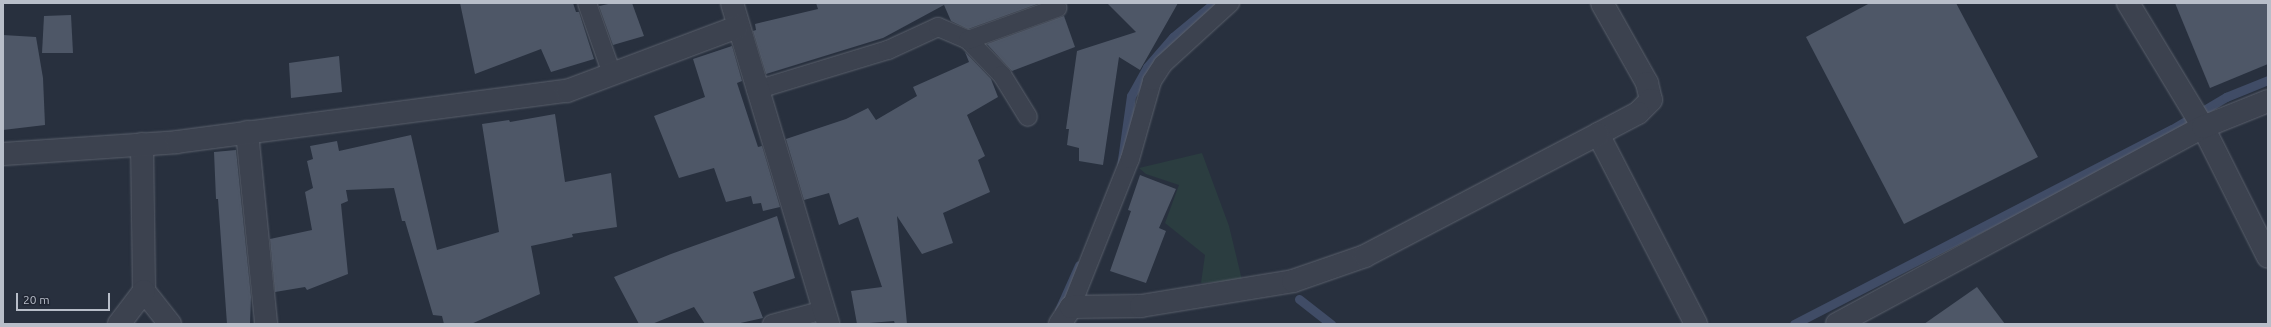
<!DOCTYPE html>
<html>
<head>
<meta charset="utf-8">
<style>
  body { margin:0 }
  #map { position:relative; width:2271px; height:327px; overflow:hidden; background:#28303e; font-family:Ubuntu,sans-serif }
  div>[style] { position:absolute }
  .green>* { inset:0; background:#2b3d40 }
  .stream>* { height:9px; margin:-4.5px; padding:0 4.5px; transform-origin:4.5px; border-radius:4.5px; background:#404c66 }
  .building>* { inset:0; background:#4e5767 }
  .roads { filter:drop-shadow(0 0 1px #5a606c) drop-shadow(0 0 1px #5a606c) }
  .lane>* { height:18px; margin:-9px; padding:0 9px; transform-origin:9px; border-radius:9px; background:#3c424f }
  .street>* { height:22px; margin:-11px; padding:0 11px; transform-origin:11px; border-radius:11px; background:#3c424f }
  span { translate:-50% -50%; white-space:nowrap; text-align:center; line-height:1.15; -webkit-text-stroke:4px #212734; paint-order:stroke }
  .frame { position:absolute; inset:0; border:4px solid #b8bec9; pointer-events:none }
  .scale { position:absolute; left:16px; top:293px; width:94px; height:18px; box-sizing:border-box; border:2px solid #b8bec9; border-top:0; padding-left:5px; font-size:12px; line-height:14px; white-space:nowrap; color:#b8bec9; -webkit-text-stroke:3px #212734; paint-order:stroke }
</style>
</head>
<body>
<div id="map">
  <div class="green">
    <i style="clip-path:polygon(1202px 153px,1229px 226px,1242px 280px,1201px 283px,1205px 255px,1165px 223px,1179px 185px,1146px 174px,1139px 168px)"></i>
  </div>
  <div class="stream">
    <i style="left:1121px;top:167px;width:72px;rotate:-82deg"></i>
    <i style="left:1131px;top:96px;width:33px;rotate:-61deg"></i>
    <i style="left:1147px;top:67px;width:40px;rotate:-49deg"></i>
    <i style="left:1173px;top:37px;width:53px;rotate:-39.7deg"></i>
    <i style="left:1299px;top:299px;width:41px;rotate:38deg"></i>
    <i style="left:1059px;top:310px;width:49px;rotate:-66deg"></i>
    <i style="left:1794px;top:324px;width:425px;rotate:-27.3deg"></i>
    <i style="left:2172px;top:129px;width:63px;rotate:-30.7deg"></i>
    <i style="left:2226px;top:97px;width:45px;rotate:-22deg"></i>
  </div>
  <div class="building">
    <i style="clip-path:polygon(460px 3px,573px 3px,576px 12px,579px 12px,594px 59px,551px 72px,541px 49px,475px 74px)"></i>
    <i style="clip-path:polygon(613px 3px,632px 3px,644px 36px,613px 45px,599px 6px)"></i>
    <i style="clip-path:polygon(816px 3px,1040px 3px,968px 29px,951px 21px,944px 5px,883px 38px,766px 74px,753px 31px,756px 30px,755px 24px,818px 9px)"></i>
    <i style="clip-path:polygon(1107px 3px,1178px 3px,1140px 70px,1119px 57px,1103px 165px,1079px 161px,1079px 148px,1067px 145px,1069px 129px,1066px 129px,1077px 51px,1136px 32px)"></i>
    <i style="clip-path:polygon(1870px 3px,1956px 3px,2038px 157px,1904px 224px,1806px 37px)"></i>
    <i style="clip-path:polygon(2175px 3px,2268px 3px,2268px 64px,2210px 88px)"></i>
    <i style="clip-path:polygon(71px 15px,73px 53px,42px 53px,44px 16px)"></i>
    <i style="clip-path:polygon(1064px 16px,1075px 47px,1012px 71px,987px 44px)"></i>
    <i style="clip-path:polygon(3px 35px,36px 37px,43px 78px,45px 125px,3px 130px)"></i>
    <i style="clip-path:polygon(732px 46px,742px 81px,737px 83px,758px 147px,762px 146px,780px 207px,763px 211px,761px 203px,753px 204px,751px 196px,726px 202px,714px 168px,679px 178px,654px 116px,705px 97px,693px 59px)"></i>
    <i style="clip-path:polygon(965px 52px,991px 79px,998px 97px,967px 115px,985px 156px,978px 160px,990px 192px,943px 213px,953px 243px,922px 254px,897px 216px,907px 324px,895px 324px,894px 321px,857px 324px,851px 291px,882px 287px,858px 217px,839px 225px,829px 193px,804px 200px,786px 139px,846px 119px,868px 108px,876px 120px,917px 96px,913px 87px,969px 62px)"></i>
    <i style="clip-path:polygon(339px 56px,342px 92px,291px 98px,289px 63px)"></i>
    <i style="clip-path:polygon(555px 114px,565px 182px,611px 173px,617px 227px,572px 234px,573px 237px,531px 246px,540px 294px,471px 324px,444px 324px,442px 316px,433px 315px,405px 221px,402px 221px,394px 188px,346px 190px,348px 201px,341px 204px,348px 274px,307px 290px,305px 287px,275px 292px,270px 239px,312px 230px,305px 192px,313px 188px,307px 161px,313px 159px,310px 146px,337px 141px,339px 151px,411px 135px,437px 250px,499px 232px,482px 124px,509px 120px,510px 122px)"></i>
    <i style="clip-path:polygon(236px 150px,251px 297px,250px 324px,227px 324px,218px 199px,216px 199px,214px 152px)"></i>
    <i style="clip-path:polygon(1140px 175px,1176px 189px,1159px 228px,1166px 231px,1146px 283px,1110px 271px,1131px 211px,1128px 210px)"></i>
    <i style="clip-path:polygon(777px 216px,795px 278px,753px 292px,763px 318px,736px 324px,705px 324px,694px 307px,652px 324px,639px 324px,614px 277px,671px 254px)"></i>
    <i style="clip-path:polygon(1977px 287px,2005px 324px,1924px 324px)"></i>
  </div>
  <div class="roads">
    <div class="lane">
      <i style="left:587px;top:3px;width:75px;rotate:70.6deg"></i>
      <i style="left:968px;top:40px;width:49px;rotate:45.8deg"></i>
      <i style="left:1002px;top:75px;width:49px;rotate:58.2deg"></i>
      <i style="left:756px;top:90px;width:138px;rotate:-16.9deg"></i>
      <i style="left:888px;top:50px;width:55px;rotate:-24.7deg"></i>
      <i style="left:938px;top:27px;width:33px;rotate:23deg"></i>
      <i style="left:968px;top:40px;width:95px;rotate:-19.8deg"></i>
      <i style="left:1071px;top:307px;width:159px;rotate:-68.3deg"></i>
      <i style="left:1130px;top:159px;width:81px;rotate:-74.2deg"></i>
      <i style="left:1152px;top:81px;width:20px;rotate:-57deg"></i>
      <i style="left:1163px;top:64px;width:91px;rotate:-42.3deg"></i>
      <i style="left:772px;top:324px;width:54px;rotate:-15.1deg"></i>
    </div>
    <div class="street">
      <i style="left:732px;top:3px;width:335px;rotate:73.3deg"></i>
      <i style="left:1602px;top:3px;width:92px;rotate:60.6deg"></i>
      <i style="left:1647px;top:83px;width:17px;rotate:77deg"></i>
      <i style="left:1651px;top:100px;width:18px;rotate:135deg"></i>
      <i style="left:1638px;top:113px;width:45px;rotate:152.3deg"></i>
      <i style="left:1598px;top:134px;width:214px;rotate:62.7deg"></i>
      <i style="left:2128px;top:3px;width:145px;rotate:58.8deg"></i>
      <i style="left:2203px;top:127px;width:145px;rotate:63.4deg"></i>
      <i style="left:247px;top:132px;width:193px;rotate:84.3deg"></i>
      <i style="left:142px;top:144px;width:147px;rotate:89.2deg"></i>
      <i style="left:144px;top:291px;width:42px;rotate:51.8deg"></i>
      <i style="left:3px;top:154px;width:174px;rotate:-3.9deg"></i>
      <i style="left:177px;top:142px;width:393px;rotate:-7.5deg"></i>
      <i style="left:567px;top:91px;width:182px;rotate:-20.6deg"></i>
      <i style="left:119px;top:324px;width:41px;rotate:-52.9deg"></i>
      <i style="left:1060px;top:324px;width:20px;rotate:-57deg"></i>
      <i style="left:1071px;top:307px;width:70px;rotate:-0.8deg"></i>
      <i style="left:1141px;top:306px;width:154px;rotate:-9.3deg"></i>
      <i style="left:1293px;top:281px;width:76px;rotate:-19.1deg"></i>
      <i style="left:1365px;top:256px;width:263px;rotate:-27.6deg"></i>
      <i style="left:1837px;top:324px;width:416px;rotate:-28.3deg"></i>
      <i style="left:2203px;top:127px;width:70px;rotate:-21.8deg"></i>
    </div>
  </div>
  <div class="frame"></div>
  <div class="scale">20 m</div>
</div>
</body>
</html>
